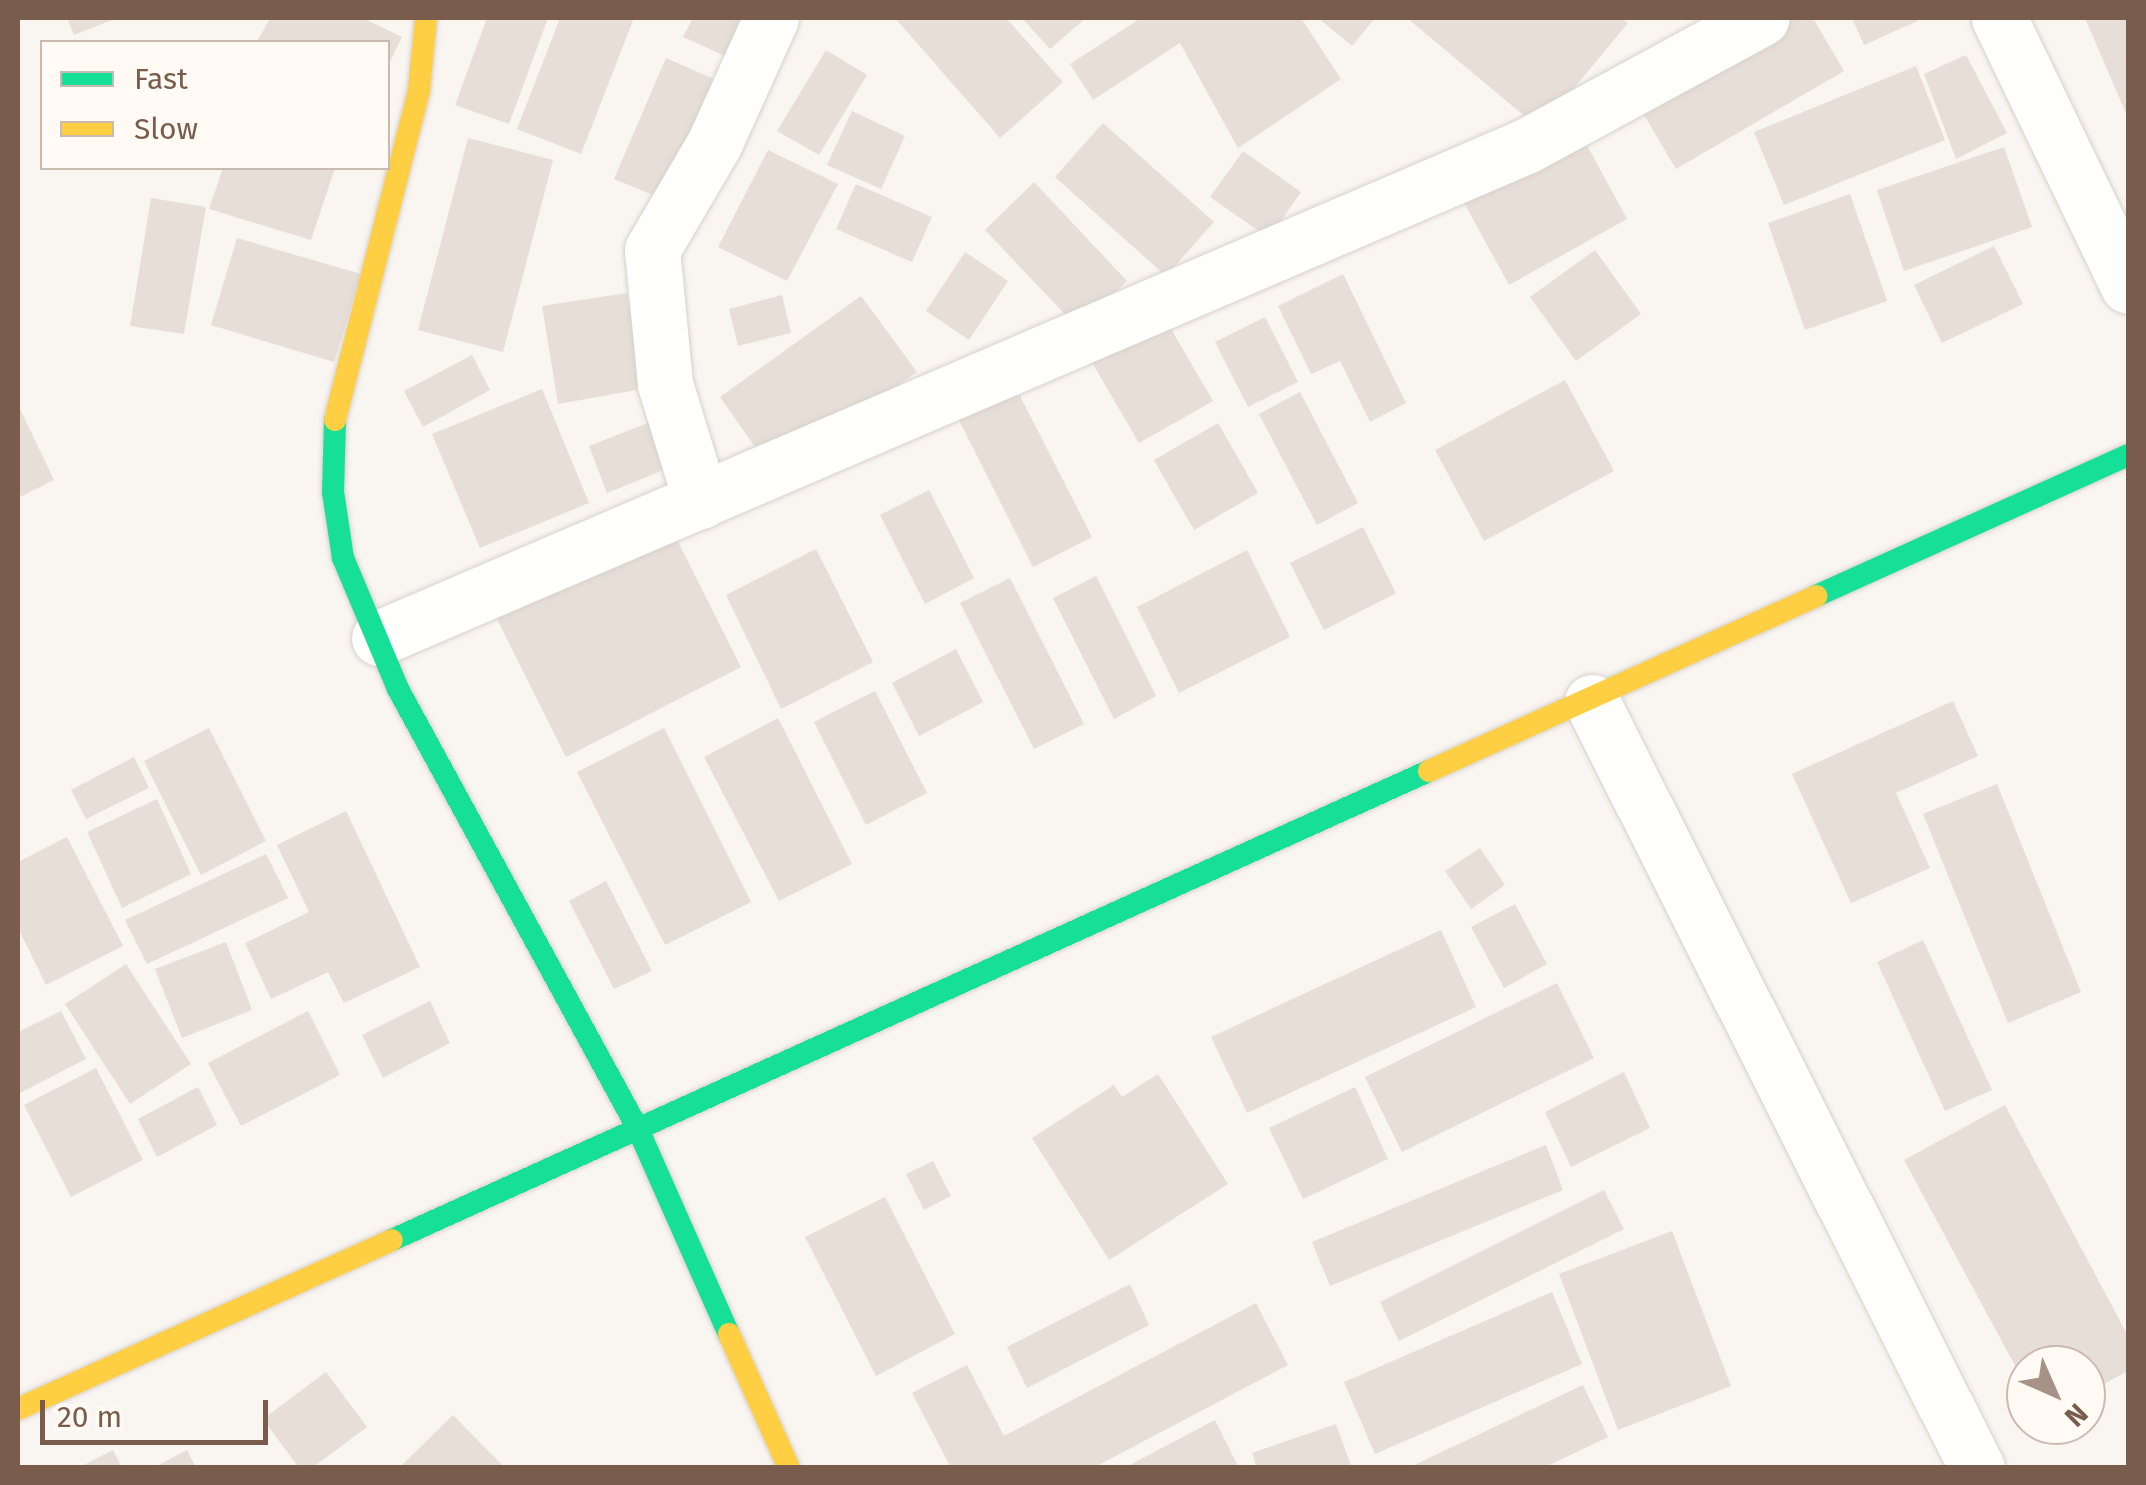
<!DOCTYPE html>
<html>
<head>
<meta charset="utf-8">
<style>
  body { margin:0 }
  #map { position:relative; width:2146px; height:1485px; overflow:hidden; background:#f9f5f0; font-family:"Fira Sans",sans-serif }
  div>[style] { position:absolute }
  .building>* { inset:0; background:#e6ded7 }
  .roads { filter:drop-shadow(0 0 2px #d7d1cb) drop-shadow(0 0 2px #d7d1cb) }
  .street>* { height:55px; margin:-27.5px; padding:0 27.5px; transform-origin:27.5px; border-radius:27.5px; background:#fefefd }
  .fast>* { height:22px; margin:-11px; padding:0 11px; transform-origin:11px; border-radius:11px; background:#16e098 }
  .slow>* { height:22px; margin:-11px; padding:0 11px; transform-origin:11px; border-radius:11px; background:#ffcf43 }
  span { translate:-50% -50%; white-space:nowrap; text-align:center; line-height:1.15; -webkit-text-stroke:8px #fffaf3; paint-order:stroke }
  .frame { position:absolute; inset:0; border:20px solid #7a5c4d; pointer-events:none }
  .legend { position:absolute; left:40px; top:40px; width:350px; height:130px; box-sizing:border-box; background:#fffaf3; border:2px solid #cabbb1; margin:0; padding:12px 18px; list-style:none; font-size:30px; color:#7a5c4d }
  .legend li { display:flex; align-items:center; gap:20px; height:50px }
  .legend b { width:50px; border:2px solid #cabbb1 }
  .north { position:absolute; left:2006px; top:1345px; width:100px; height:100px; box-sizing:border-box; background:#fffaf3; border:2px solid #cabbb1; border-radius:50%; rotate:135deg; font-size:28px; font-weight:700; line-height:40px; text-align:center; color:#7a5c4d }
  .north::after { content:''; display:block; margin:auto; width:35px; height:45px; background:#a69286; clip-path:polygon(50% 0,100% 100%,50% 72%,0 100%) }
  .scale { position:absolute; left:40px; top:1400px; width:228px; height:45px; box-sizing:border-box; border:5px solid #7a5c4d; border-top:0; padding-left:12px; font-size:30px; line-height:35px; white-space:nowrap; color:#7a5c4d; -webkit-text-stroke:8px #fffaf3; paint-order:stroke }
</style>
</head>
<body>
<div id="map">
  <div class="building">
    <i style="clip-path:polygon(67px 18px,117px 18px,74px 35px)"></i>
    <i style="clip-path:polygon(270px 18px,363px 18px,402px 37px,388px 66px,388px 42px,257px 42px)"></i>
    <i style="clip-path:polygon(487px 18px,548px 18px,509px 124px,455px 105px)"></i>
    <i style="clip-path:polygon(560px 18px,634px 18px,581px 154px,517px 129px)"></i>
    <i style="clip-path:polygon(693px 18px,743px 18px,725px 56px,683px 37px)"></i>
    <i style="clip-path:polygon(895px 18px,1006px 18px,1063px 82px,1000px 138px)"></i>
    <i style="clip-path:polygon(1022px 18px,1086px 18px,1050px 49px)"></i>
    <i style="clip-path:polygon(1141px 18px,1301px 18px,1341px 79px,1238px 148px,1180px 43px,1093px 100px,1070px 64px)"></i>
    <i style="clip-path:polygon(1318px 18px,1375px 18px,1352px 46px)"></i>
    <i style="clip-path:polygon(1407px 18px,1621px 18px,1628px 23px,1540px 129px)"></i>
    <i style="clip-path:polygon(1770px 18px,1813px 18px,1844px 71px,1676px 169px,1634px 98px)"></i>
    <i style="clip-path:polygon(1852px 18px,1924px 18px,1864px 45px)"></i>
    <i style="clip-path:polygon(2085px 18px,2128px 18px,2128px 118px)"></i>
    <i style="clip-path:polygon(826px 50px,867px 75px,819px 155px,777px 131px)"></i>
    <i style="clip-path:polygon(1966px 55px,2007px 133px,1956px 159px,1924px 74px)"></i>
    <i style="clip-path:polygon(666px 58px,714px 79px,663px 199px,614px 179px)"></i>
    <i style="clip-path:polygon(1916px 66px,1945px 140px,1784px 205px,1754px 132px)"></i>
    <i style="clip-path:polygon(852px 111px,905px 136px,881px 189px,827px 165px)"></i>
    <i style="clip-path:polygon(1103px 123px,1214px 222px,1166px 276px,1055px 177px)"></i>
    <i style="clip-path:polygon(1575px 123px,1627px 219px,1509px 285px,1456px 188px)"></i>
    <i style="clip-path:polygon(468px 138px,553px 160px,503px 352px,418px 330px)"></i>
    <i style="clip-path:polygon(2004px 147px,2032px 227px,1904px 271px,1877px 190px)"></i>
    <i style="clip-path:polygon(768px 150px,838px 184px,787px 281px,718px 247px)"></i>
    <i style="clip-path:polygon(1243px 151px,1301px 192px,1269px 238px,1210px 197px)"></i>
    <i style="clip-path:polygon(223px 168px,335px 168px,311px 240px,209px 209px)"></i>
    <i style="clip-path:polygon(1034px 182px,1127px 281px,1077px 327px,985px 230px)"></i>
    <i style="clip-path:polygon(856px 184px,932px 217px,912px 262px,836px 229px)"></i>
    <i style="clip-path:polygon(1850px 194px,1887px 301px,1805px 330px,1768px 223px)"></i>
    <i style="clip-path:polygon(151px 198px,206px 207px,184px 334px,130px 326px)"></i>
    <i style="clip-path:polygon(237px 238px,361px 274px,334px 362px,211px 325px)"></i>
    <i style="clip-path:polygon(1994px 246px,2023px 304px,1942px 343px,1914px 285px)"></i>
    <i style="clip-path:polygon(1595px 250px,1641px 314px,1576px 361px,1530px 297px)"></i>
    <i style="clip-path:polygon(965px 252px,1008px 281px,969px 340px,926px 311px)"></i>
    <i style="clip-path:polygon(1343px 274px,1406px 403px,1370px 422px,1340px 361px,1311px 374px,1278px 306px)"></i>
    <i style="clip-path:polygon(627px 293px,642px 389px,558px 404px,542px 306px)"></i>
    <i style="clip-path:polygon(782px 295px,791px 333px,738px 346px,729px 309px)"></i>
    <i style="clip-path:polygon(861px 296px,917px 372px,774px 474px,720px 397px)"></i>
    <i style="clip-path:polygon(1160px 310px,1213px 401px,1139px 443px,1086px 352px)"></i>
    <i style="clip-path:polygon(1265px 317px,1298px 382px,1248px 407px,1215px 342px)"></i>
    <i style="clip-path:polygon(472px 355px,490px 390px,423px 427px,404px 391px)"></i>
    <i style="clip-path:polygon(1565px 380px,1614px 471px,1484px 541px,1435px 450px)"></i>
    <i style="clip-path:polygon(1016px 388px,1092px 537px,1033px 567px,958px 418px)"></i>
    <i style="clip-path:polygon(542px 389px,589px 503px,480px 548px,432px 434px)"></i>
    <i style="clip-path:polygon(1300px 392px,1358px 503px,1317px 525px,1259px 414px)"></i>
    <i style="clip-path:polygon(18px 405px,54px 480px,18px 498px)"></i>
    <i style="clip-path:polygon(653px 421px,671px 467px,607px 493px,589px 446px)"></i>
    <i style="clip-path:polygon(1218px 423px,1258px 493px,1194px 530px,1154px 460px)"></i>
    <i style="clip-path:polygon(929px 490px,974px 578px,925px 604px,880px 515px)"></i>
    <i style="clip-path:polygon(668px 522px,741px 667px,566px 757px,493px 611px)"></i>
    <i style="clip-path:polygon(1363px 527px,1396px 593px,1324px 630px,1290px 563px)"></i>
    <i style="clip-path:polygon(816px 549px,873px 662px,781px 709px,726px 595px)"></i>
    <i style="clip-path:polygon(1247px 550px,1290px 637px,1179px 693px,1137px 607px)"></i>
    <i style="clip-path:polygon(1096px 576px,1156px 696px,1114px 719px,1053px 598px)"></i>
    <i style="clip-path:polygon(1010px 578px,1084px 724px,1034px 749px,960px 603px)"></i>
    <i style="clip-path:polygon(956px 649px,983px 702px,919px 736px,892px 683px)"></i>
    <i style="clip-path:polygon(875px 691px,927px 793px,866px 825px,814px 722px)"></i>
    <i style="clip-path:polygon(1953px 701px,1978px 756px,1896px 793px,1930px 868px,1851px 903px,1792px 774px)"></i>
    <i style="clip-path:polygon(778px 718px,852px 864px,779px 901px,704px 757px)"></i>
    <i style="clip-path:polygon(209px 728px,266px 841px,201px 875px,144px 761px)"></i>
    <i style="clip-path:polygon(664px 728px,751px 902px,665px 945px,577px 772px)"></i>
    <i style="clip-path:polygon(134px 757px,149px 788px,86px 819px,71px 790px)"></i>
    <i style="clip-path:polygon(1997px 784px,2081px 992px,2008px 1023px,1923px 814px)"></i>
    <i style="clip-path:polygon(157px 799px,191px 874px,122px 908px,87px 832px)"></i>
    <i style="clip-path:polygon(346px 811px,420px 967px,344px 1003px,328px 972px,271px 999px,245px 943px,309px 912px,277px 845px)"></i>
    <i style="clip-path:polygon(67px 837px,123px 946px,46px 985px,18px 928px,18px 862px)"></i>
    <i style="clip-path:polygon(1480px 848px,1505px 885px,1471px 909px,1445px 871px)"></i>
    <i style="clip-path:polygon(266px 854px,288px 898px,147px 964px,125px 920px)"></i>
    <i style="clip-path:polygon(606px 881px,652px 971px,614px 989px,569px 901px)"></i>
    <i style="clip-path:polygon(1515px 904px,1547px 964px,1504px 988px,1471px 927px)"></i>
    <i style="clip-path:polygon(1441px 930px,1476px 1007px,1247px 1113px,1211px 1037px)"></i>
    <i style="clip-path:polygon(1923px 940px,1992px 1090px,1945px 1111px,1877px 962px)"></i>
    <i style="clip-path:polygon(226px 942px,252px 1010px,182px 1038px,155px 969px)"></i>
    <i style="clip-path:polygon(126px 964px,191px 1064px,130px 1104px,65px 1004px)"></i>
    <i style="clip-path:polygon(1557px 983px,1594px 1058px,1402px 1152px,1365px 1077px)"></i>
    <i style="clip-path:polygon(430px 1001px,450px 1043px,383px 1078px,362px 1035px)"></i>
    <i style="clip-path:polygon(61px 1011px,86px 1059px,18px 1094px,18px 1032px)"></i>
    <i style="clip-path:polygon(308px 1011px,340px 1075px,241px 1126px,208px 1063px)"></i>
    <i style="clip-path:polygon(96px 1068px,143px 1160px,71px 1197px,24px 1105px)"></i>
    <i style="clip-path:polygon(1624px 1072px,1650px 1128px,1571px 1167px,1545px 1112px)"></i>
    <i style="clip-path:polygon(1158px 1074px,1228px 1184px,1109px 1260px,1032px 1138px,1114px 1085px,1122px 1097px)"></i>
    <i style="clip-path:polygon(198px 1087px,217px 1125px,157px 1157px,138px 1119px)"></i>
    <i style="clip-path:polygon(1355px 1087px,1388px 1159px,1303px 1199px,1269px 1128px)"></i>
    <i style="clip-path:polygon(2005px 1105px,2128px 1336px,2128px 1371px,2086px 1394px,2086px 1365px,2026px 1365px,2026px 1386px,1904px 1160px)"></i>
    <i style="clip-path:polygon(1546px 1145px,1563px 1190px,1330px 1286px,1312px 1242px)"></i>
    <i style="clip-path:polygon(933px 1161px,951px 1196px,924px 1210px,906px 1174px)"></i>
    <i style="clip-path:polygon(1604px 1190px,1624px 1229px,1399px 1341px,1380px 1302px)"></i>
    <i style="clip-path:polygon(885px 1197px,955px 1334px,876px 1376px,805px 1237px)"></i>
    <i style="clip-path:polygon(1672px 1231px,1731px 1386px,1618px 1430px,1559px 1274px)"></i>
    <i style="clip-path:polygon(1130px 1284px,1149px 1325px,1027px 1388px,1007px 1347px)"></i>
    <i style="clip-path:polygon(1552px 1292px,1582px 1364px,1375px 1454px,1344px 1382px)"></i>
    <i style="clip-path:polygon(1256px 1303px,1288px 1365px,1093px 1468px,951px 1468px,912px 1393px,967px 1365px,1004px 1436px)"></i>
    <i style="clip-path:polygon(326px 1372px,367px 1427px,312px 1468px,299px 1468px,263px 1419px)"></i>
    <i style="clip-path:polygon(1583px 1385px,1608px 1437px,1543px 1468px,1408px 1468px)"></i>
    <i style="clip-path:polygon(453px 1415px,505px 1468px,399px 1468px)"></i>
    <i style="clip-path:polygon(1215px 1420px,1239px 1468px,1124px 1468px)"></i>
    <i style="clip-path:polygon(1336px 1424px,1352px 1468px,1257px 1468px,1252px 1453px)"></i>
    <i style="clip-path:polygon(113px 1450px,122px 1468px,78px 1468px)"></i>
    <i style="clip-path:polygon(187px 1450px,196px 1468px,153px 1468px)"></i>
  </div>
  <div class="roads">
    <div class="street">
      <i style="left:1999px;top:18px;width:297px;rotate:64.3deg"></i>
      <i style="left:701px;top:501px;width:122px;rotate:-107.1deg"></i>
      <i style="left:665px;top:384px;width:135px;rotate:-95.5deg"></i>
      <i style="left:652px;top:250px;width:125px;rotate:-59.7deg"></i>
      <i style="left:715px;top:142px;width:136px;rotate:-65.7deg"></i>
      <i style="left:379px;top:638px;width:1248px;rotate:-23.22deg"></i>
      <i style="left:1526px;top:146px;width:268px;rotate:-28.5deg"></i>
      <i style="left:1592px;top:702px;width:857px;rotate:63.32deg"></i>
    </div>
    <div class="fast">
      <i style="left:335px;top:420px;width:72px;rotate:91.6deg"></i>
      <i style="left:333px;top:492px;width:67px;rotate:81.4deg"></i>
      <i style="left:343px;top:558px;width:142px;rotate:67.2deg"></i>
      <i style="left:398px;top:689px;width:501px;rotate:61.39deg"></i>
      <i style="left:638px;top:1129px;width:224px;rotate:66.1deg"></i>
      <i style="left:1816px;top:596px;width:342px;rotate:-24.3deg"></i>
      <i style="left:392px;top:1240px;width:1138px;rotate:-24.34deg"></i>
    </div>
    <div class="slow">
      <i style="left:335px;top:420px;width:341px;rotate:-75.7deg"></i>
      <i style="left:419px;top:90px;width:72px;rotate:-84.4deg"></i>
      <i style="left:1429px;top:771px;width:425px;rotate:-24.3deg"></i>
      <i style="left:729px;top:1334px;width:147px;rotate:65.9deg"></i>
      <i style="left:18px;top:1409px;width:410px;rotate:-24.3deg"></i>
    </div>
  </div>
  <div class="frame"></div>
  <ul class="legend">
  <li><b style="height:12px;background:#16e098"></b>Fast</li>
  <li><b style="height:12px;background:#ffcf43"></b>Slow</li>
  </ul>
  <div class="north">N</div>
  <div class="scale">20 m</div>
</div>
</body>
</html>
